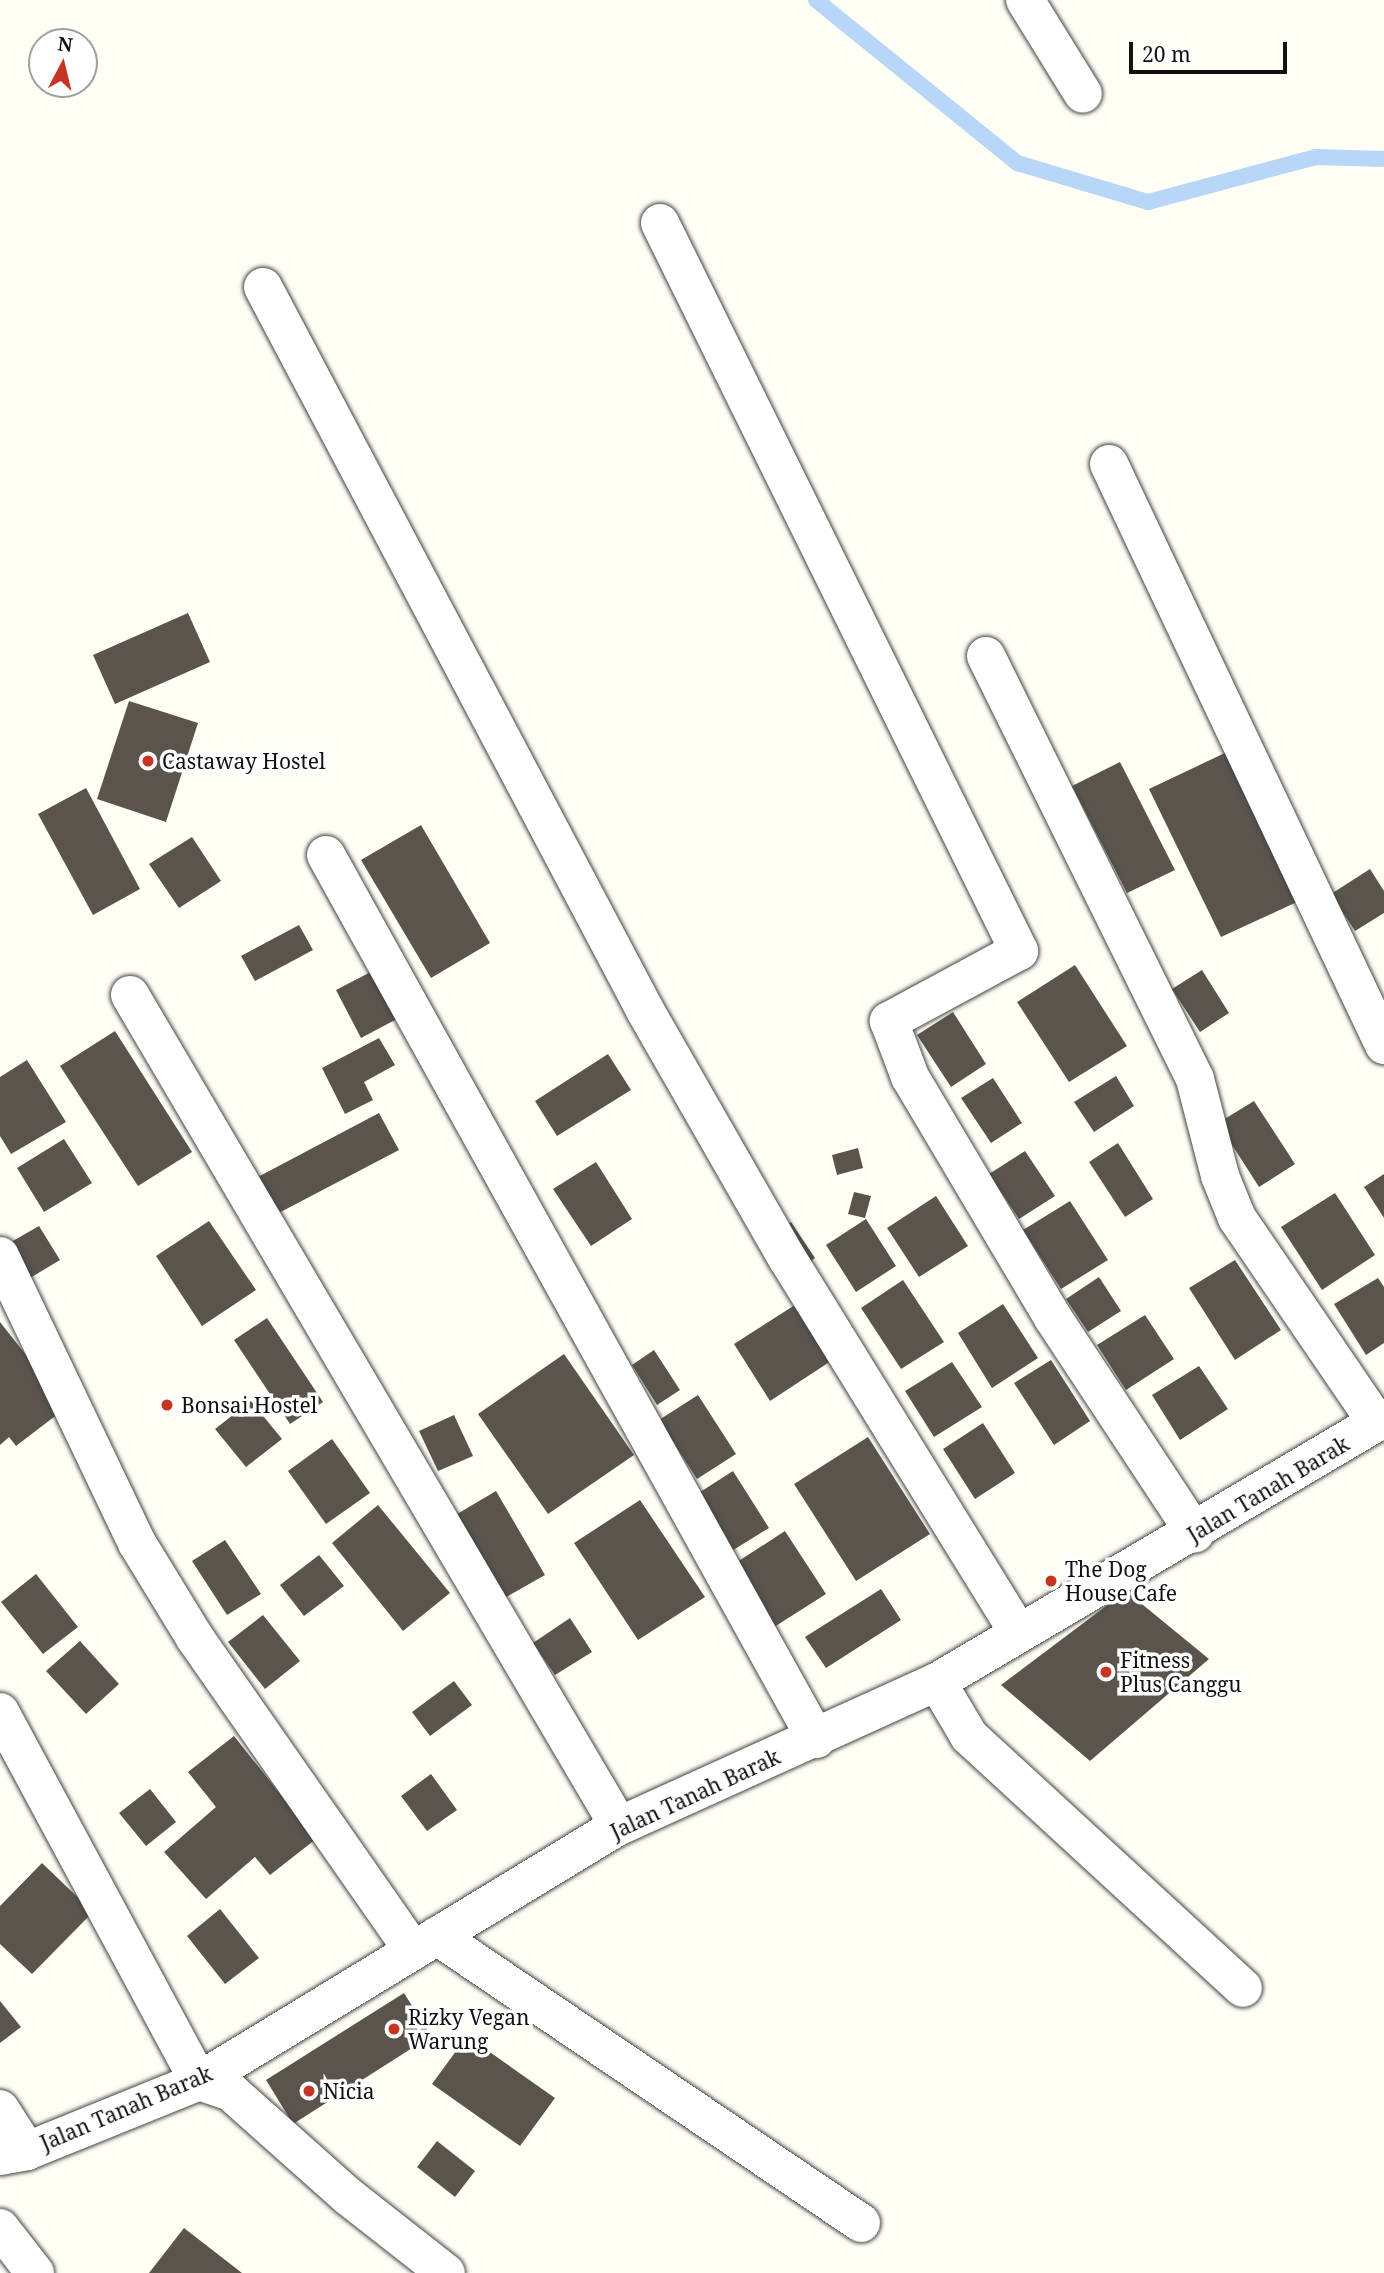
<!DOCTYPE html>
<html>
<head>
<meta charset="utf-8">
<style>
  body { margin:0 }
  #map { position:relative; width:1384px; height:2273px; overflow:hidden; background:#fffff5; font-family:"Noto Serif",serif }
  div>[style] { position:absolute }
  .stream>* { height:16px; margin:-8px; padding:0 8px; transform-origin:8px; border-radius:8px; background:#b8d6f8 }
  .building>* { inset:0; background:#5a544d }
  .roads { filter:drop-shadow(0 0 2px #444) drop-shadow(0 0 2px #444) }
  .street>* { height:38px; margin:-19px; padding:0 19px; transform-origin:19px; border-radius:19px; background:#fff }
  .dots>* { width:19px; height:19px; translate:-50% -50%; box-sizing:border-box; border:4px solid #fff; border-radius:50% }
  span { translate:-50% -50%; white-space:nowrap; text-align:center; line-height:1.15; -webkit-text-stroke:7px #fff; paint-order:stroke }
  .poi-label { font-size:21px; color:#111 }
  .left { translate:0 -50%; text-align:left }
  .street-label { font-size:21px; color:#111 }
  .north { position:absolute; left:28px; top:28px; width:70px; height:70px; box-sizing:border-box; background:#fff; border:2px solid #a0a0a0; border-radius:50%; rotate:7deg; font-size:19px; font-weight:700; line-height:28px; text-align:center; color:#111 }
  .north::after { content:''; display:block; margin:auto; width:24px; height:32px; background:#c63524; clip-path:polygon(50% 0,100% 100%,50% 72%,0 100%) }
  .scale { position:absolute; left:1129px; top:42px; width:158px; height:32px; box-sizing:border-box; border:4px solid #111; border-top:0; padding-left:9px; font-size:21px; line-height:24px; white-space:nowrap; color:#111; -webkit-text-stroke:5px #fff; paint-order:stroke }
</style>
</head>
<body>
<div id="map">
  <div class="stream">
    <i style="left:816px;top:0;width:259px;rotate:39deg"></i>
    <i style="left:1017px;top:163px;width:137px;rotate:16.6deg"></i>
    <i style="left:1148px;top:202px;width:174px;rotate:-15deg"></i>
    <i style="left:1316px;top:157px;width:68px;rotate:1.7deg"></i>
  </div>
  <div class="building">
    <i style="clip-path:polygon(188px 613px,210px 662px,115px 704px,93px 655px)"></i>
    <i style="clip-path:polygon(129px 701px,198px 723px,166px 822px,97px 799px)"></i>
    <i style="clip-path:polygon(1227px 752px,1299px 901px,1221px 937px,1149px 789px)"></i>
    <i style="clip-path:polygon(1120px 762px,1175px 870px,1127px 893px,1072px 786px)"></i>
    <i style="clip-path:polygon(86px 788px,140px 889px,93px 915px,38px 814px)"></i>
    <i style="clip-path:polygon(421px 825px,490px 943px,431px 978px,361px 860px)"></i>
    <i style="clip-path:polygon(192px 837px,221px 881px,179px 908px,149px 864px)"></i>
    <i style="clip-path:polygon(1370px 869px,1384px 891px,1384px 913px,1355px 931px,1331px 894px)"></i>
    <i style="clip-path:polygon(299px 925px,313px 950px,255px 981px,241px 956px)"></i>
    <i style="clip-path:polygon(386px 964px,412px 1011px,361px 1038px,336px 990px)"></i>
    <i style="clip-path:polygon(1075px 965px,1127px 1046px,1069px 1082px,1017px 1002px)"></i>
    <i style="clip-path:polygon(1202px 970px,1229px 1013px,1200px 1032px,1172px 989px)"></i>
    <i style="clip-path:polygon(953px 1012px,986px 1064px,951px 1087px,917px 1035px)"></i>
    <i style="clip-path:polygon(115px 1031px,192px 1152px,138px 1186px,60px 1066px)"></i>
    <i style="clip-path:polygon(379px 1038px,395px 1065px,364px 1082px,373px 1100px,345px 1114px,322px 1068px)"></i>
    <i style="clip-path:polygon(608px 1054px,631px 1090px,557px 1136px,535px 1101px)"></i>
    <i style="clip-path:polygon(27px 1060px,66px 1122px,11px 1154px,0 1136px,0 1077px)"></i>
    <i style="clip-path:polygon(1116px 1076px,1134px 1106px,1094px 1132px,1074px 1102px)"></i>
    <i style="clip-path:polygon(993px 1078px,1022px 1123px,991px 1143px,961px 1098px)"></i>
    <i style="clip-path:polygon(1254px 1101px,1295px 1164px,1259px 1187px,1218px 1123px)"></i>
    <i style="clip-path:polygon(379px 1113px,399px 1150px,273px 1216px,254px 1179px)"></i>
    <i style="clip-path:polygon(64px 1139px,92px 1183px,44px 1212px,17px 1168px)"></i>
    <i style="clip-path:polygon(1118px 1143px,1153px 1199px,1125px 1217px,1089px 1162px)"></i>
    <i style="clip-path:polygon(858px 1148px,863px 1168px,837px 1175px,832px 1155px)"></i>
    <i style="clip-path:polygon(1025px 1151px,1055px 1196px,1019px 1219px,989px 1174px)"></i>
    <i style="clip-path:polygon(596px 1162px,632px 1219px,591px 1246px,553px 1189px)"></i>
    <i style="clip-path:polygon(1384px 1174px,1384px 1218px,1364px 1187px)"></i>
    <i style="clip-path:polygon(854px 1192px,871px 1196px,865px 1218px,848px 1214px)"></i>
    <i style="clip-path:polygon(1335px 1193px,1375px 1255px,1322px 1290px,1281px 1227px)"></i>
    <i style="clip-path:polygon(936px 1196px,968px 1246px,919px 1277px,887px 1228px)"></i>
    <i style="clip-path:polygon(1070px 1201px,1108px 1260px,1061px 1289px,1023px 1230px)"></i>
    <i style="clip-path:polygon(866px 1219px,896px 1266px,856px 1292px,826px 1245px)"></i>
    <i style="clip-path:polygon(209px 1221px,256px 1290px,202px 1326px,156px 1256px)"></i>
    <i style="clip-path:polygon(791px 1222px,815px 1258px,804px 1266px,781px 1230px)"></i>
    <i style="clip-path:polygon(39px 1226px,60px 1260px,25px 1281px,4px 1246px)"></i>
    <i style="clip-path:polygon(1235px 1260px,1281px 1330px,1235px 1360px,1189px 1288px)"></i>
    <i style="clip-path:polygon(1099px 1277px,1121px 1311px,1088px 1332px,1066px 1299px)"></i>
    <i style="clip-path:polygon(1378px 1278px,1384px 1287px,1384px 1343px,1366px 1355px,1334px 1304px)"></i>
    <i style="clip-path:polygon(903px 1280px,944px 1342px,901px 1369px,861px 1308px)"></i>
    <i style="clip-path:polygon(798px 1303px,834px 1359px,770px 1401px,734px 1344px)"></i>
    <i style="clip-path:polygon(1003px 1304px,1038px 1358px,992px 1388px,958px 1333px)"></i>
    <i style="clip-path:polygon(1145px 1315px,1174px 1359px,1126px 1390px,1097px 1345px)"></i>
    <i style="clip-path:polygon(267px 1318px,323px 1402px,290px 1424px,234px 1340px)"></i>
    <i style="clip-path:polygon(0 1322px,67px 1407px,16px 1446px,9px 1437px,0 1445px)"></i>
    <i style="clip-path:polygon(654px 1350px,680px 1390px,657px 1405px,632px 1365px)"></i>
    <i style="clip-path:polygon(564px 1354px,634px 1455px,548px 1514px,478px 1414px)"></i>
    <i style="clip-path:polygon(1051px 1360px,1090px 1421px,1054px 1445px,1014px 1383px)"></i>
    <i style="clip-path:polygon(952px 1362px,982px 1407px,934px 1437px,905px 1391px)"></i>
    <i style="clip-path:polygon(1199px 1366px,1228px 1409px,1180px 1440px,1152px 1395px)"></i>
    <i style="clip-path:polygon(698px 1395px,736px 1454px,697px 1479px,659px 1420px)"></i>
    <i style="clip-path:polygon(251px 1401px,282px 1439px,246px 1467px,215px 1429px)"></i>
    <i style="clip-path:polygon(454px 1415px,473px 1456px,438px 1471px,419px 1431px)"></i>
    <i style="clip-path:polygon(983px 1423px,1015px 1473px,975px 1499px,943px 1449px)"></i>
    <i style="clip-path:polygon(868px 1437px,930px 1534px,856px 1581px,794px 1484px)"></i>
    <i style="clip-path:polygon(332px 1439px,370px 1493px,326px 1524px,288px 1471px)"></i>
    <i style="clip-path:polygon(733px 1471px,769px 1528px,730px 1552px,694px 1496px)"></i>
    <i style="clip-path:polygon(496px 1491px,545px 1575px,501px 1600px,452px 1517px)"></i>
    <i style="clip-path:polygon(640px 1500px,705px 1597px,638px 1640px,574px 1543px)"></i>
    <i style="clip-path:polygon(378px 1505px,450px 1593px,403px 1631px,332px 1543px)"></i>
    <i style="clip-path:polygon(785px 1531px,826px 1594px,771px 1629px,731px 1566px)"></i>
    <i style="clip-path:polygon(225px 1540px,261px 1594px,227px 1615px,192px 1561px)"></i>
    <i style="clip-path:polygon(319px 1555px,344px 1586px,304px 1616px,280px 1585px)"></i>
    <i style="clip-path:polygon(36px 1574px,78px 1627px,43px 1654px,1px 1602px)"></i>
    <i style="clip-path:polygon(881px 1589px,901px 1620px,826px 1668px,805px 1637px)"></i>
    <i style="clip-path:polygon(1126px 1591px,1209px 1659px,1090px 1761px,1001px 1685px)"></i>
    <i style="clip-path:polygon(263px 1615px,300px 1661px,265px 1689px,228px 1642px)"></i>
    <i style="clip-path:polygon(570px 1618px,592px 1652px,555px 1675px,533px 1643px)"></i>
    <i style="clip-path:polygon(80px 1641px,119px 1684px,86px 1714px,46px 1671px)"></i>
    <i style="clip-path:polygon(454px 1681px,472px 1705px,430px 1736px,412px 1712px)"></i>
    <i style="clip-path:polygon(234px 1736px,316px 1839px,270px 1875px,255px 1857px,206px 1899px,164px 1852px,216px 1807px,188px 1772px)"></i>
    <i style="clip-path:polygon(431px 1774px,457px 1810px,427px 1831px,401px 1796px)"></i>
    <i style="clip-path:polygon(150px 1789px,176px 1822px,146px 1846px,119px 1813px)"></i>
    <i style="clip-path:polygon(42px 1863px,93px 1912px,32px 1974px,0 1944px,0 1906px)"></i>
    <i style="clip-path:polygon(220px 1909px,259px 1958px,225px 1984px,187px 1936px)"></i>
    <i style="clip-path:polygon(404px 1993px,431px 2036px,293px 2124px,266px 2080px)"></i>
    <i style="clip-path:polygon(0 2001px,21px 2027px,0 2043px)"></i>
    <i style="clip-path:polygon(467px 2036px,555px 2098px,520px 2146px,432px 2084px)"></i>
    <i style="clip-path:polygon(437px 2141px,475px 2171px,455px 2197px,417px 2167px)"></i>
    <i style="clip-path:polygon(184px 2228px,242px 2273px,149px 2273px)"></i>
  </div>
  <div class="roads">
    <div class="street">
      <i style="left:1025px;top:0;width:110px;rotate:58.3deg"></i>
      <i style="left:660px;top:223px;width:812px;rotate:63.75deg"></i>
      <i style="left:1019px;top:951px;width:148px;rotate:151.7deg"></i>
      <i style="left:889px;top:1021px;width:60px;rotate:69.4deg"></i>
      <i style="left:910px;top:1077px;width:280px;rotate:59.3deg"></i>
      <i style="left:1053px;top:1318px;width:258px;rotate:56.6deg"></i>
      <i style="left:263px;top:287px;width:820px;rotate:62.15deg"></i>
      <i style="left:646px;top:1012px;width:284px;rotate:60.2deg"></i>
      <i style="left:787px;top:1258px;width:441px;rotate:58.3deg"></i>
      <i style="left:1109px;top:464px;width:643px;rotate:64.67deg"></i>
      <i style="left:986px;top:656px;width:472px;rotate:63.7deg"></i>
      <i style="left:1195px;top:1079px;width:100px;rotate:75.5deg"></i>
      <i style="left:1220px;top:1176px;width:45px;rotate:68deg"></i>
      <i style="left:1237px;top:1218px;width:248px;rotate:55.7deg"></i>
      <i style="left:326px;top:855px;width:1011px;rotate:61deg"></i>
      <i style="left:130px;top:995px;width:964px;rotate:59.53deg"></i>
      <i style="left:0;top:1256px;width:318px;rotate:64.5deg"></i>
      <i style="left:137px;top:1543px;width:111px;rotate:58.6deg"></i>
      <i style="left:195px;top:1638px;width:381px;rotate:55.1deg"></i>
      <i style="left:937px;top:1682px;width:63px;rotate:59.3deg"></i>
      <i style="left:969px;top:1736px;width:372px;rotate:42.6deg"></i>
      <i style="left:0;top:1712px;width:419px;rotate:61.7deg"></i>
      <i style="left:199px;top:2081px;width:34px;rotate:19deg"></i>
      <i style="left:231px;top:2092px;width:158px;rotate:41.7deg"></i>
      <i style="left:349px;top:2197px;width:123px;rotate:38.1deg"></i>
      <i style="left:437px;top:1936px;width:512px;rotate:34.09deg"></i>
      <i style="left:0;top:2109px;width:50px;rotate:57.3deg"></i>
      <i style="left:0;top:2156px;width:27px;rotate:-10deg"></i>
      <i style="left:27px;top:2151px;width:186px;rotate:-22.1deg"></i>
      <i style="left:199px;top:2081px;width:491px;rotate:-31.3deg"></i>
      <i style="left:619px;top:1826px;width:349px;rotate:-24.4deg"></i>
      <i style="left:937px;top:1682px;width:519px;rotate:-30.57deg"></i>
      <i style="left:0;top:2228px;width:57px;rotate:52.1deg"></i>
    </div>
  </div>
  <div class="dots">
    <i style="left:148px;top:761px;background:#c63524"></i>
    <i style="left:167px;top:1405px;background:#c63524"></i>
    <i style="left:1051px;top:1581px;background:#c63524"></i>
    <i style="left:1106px;top:1672px;background:#c63524"></i>
    <i style="left:394px;top:2029px;background:#c63524"></i>
    <i style="left:309px;top:2091px;background:#c63524"></i>
  </div>
  <div class="poi-label">
    <span class="left" style="left:162px;top:761px">Castaway Hostel</span>
    <span class="left" style="left:181px;top:1405px">Bonsai Hostel</span>
    <span class="left" style="left:1065px;top:1581px">The Dog<br>House Cafe</span>
    <span class="left" style="left:1120px;top:1672px">Fitness<br>Plus Canggu</span>
    <span class="left" style="left:408px;top:2029px">Rizky Vegan<br>Warung</span>
    <span class="left" style="left:323px;top:2091px">Nicia</span>
  </div>
  <div class="street-label">
    <span style="left:1268px;top:1489px;rotate:-31deg">Jalan Tanah Barak</span>
    <span style="left:695px;top:1794px;rotate:-25deg">Jalan Tanah Barak</span>
    <span style="left:126px;top:2108px;rotate:-23deg">Jalan Tanah Barak</span>
  </div>
  <div class="north">N</div>
  <div class="scale">20 m</div>
</div>
</body>
</html>
